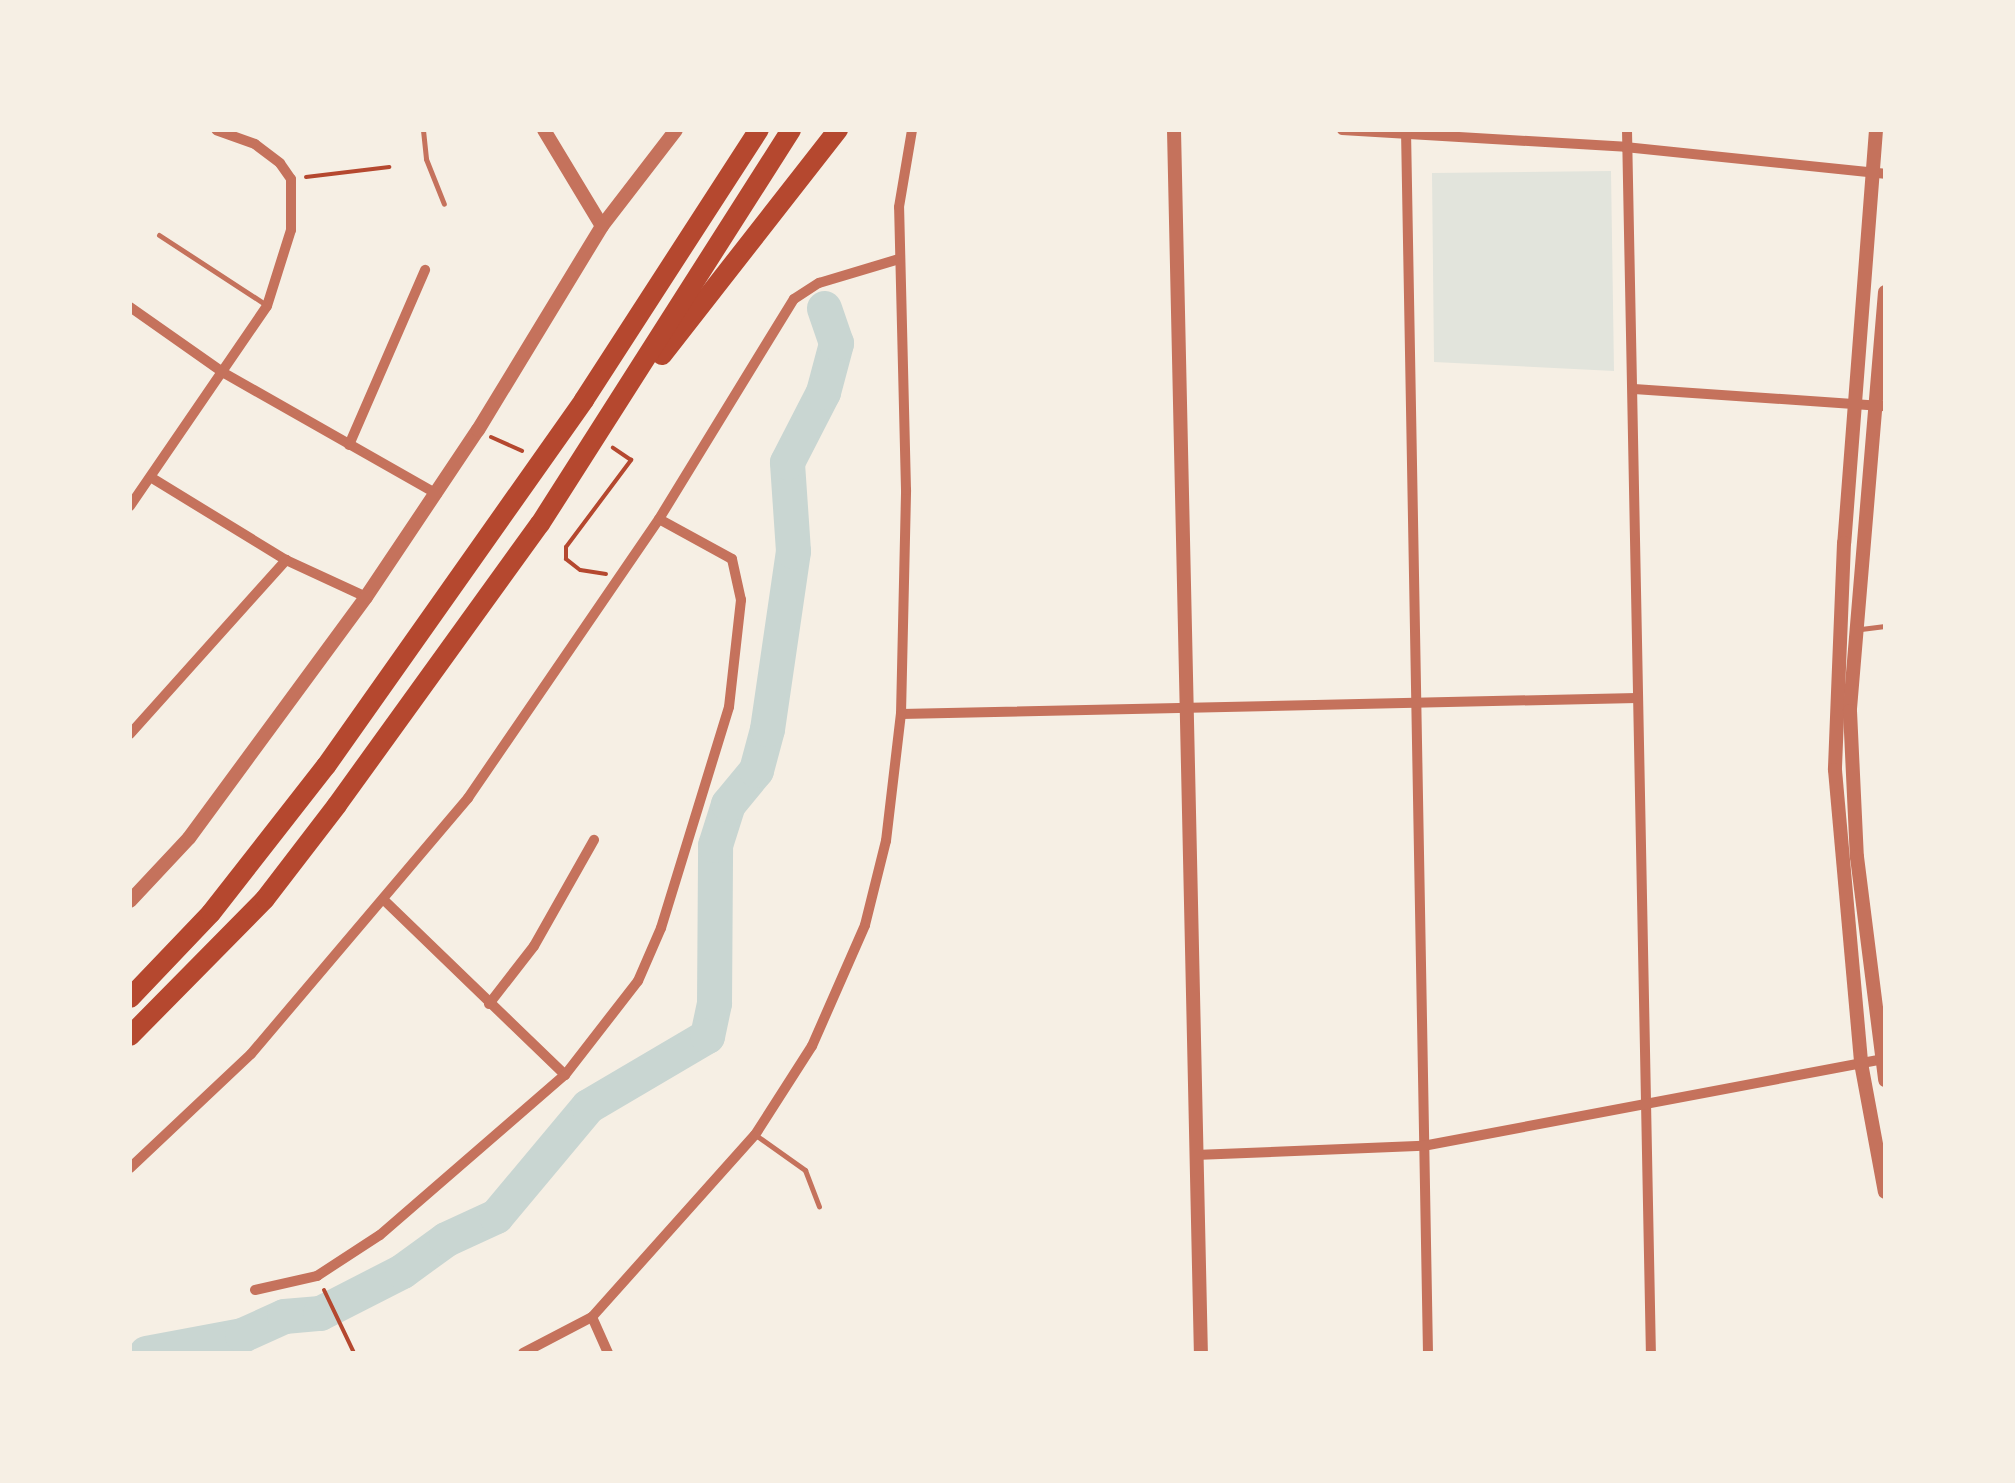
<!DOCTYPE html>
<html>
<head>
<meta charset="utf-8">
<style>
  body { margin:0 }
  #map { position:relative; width:2015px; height:1483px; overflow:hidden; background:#f6efe4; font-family:"Source Sans 3",sans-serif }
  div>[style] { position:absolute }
  .green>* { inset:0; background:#e2e4dc }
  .river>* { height:35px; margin:-17.5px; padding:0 17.5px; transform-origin:17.5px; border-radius:17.5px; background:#c9d6d2 }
  .path>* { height:4px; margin:-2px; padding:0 2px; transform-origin:2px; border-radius:2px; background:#b5482f }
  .service>* { height:5px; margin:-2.5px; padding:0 2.5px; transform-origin:2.5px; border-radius:2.5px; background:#c5725c }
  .minor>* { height:10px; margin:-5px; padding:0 5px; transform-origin:5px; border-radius:5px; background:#c5725c }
  .tertiary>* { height:14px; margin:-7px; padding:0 7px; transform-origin:7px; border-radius:7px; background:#c5725c }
  .motorway>* { height:20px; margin:-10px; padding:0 10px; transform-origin:10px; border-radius:10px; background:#b5482f }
  span { translate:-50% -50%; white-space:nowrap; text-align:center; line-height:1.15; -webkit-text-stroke:10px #f6efe4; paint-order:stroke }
  .frame { position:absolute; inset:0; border:132px solid #f6efe4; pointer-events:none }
</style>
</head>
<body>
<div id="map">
  <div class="green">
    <i style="clip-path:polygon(1611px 171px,1614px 371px,1434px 362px,1432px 173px)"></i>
  </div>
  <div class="river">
    <i style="left:146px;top:1353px;width:98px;rotate:-10.6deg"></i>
    <i style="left:242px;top:1335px;width:46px;rotate:-24.3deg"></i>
    <i style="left:284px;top:1316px;width:36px;rotate:-5deg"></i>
    <i style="left:320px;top:1313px;width:92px;rotate:-27.1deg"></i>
    <i style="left:402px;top:1271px;width:54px;rotate:-36deg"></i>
    <i style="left:446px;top:1239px;width:55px;rotate:-24.7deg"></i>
    <i style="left:496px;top:1216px;width:143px;rotate:-50.1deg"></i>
    <i style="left:588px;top:1106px;width:138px;rotate:-30.5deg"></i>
    <i style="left:707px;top:1036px;width:34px;rotate:-78deg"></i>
    <i style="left:714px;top:1003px;width:158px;rotate:-89.6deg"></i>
    <i style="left:715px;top:845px;width:43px;rotate:-72.4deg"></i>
    <i style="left:728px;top:804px;width:44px;rotate:-50.5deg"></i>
    <i style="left:756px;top:770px;width:42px;rotate:-75deg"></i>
    <i style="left:767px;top:729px;width:180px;rotate:-81.7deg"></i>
    <i style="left:793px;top:551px;width:89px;rotate:-93.9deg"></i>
    <i style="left:787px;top:462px;width:79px;rotate:-62.8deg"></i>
    <i style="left:823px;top:392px;width:51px;rotate:-75.1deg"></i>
    <i style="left:836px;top:343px;width:37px;rotate:-109deg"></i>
  </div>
  <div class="path">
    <i style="left:306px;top:177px;width:84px;rotate:-6.9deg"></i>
    <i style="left:491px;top:437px;width:34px;rotate:24deg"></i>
    <i style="left:606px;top:574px;width:26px;rotate:-171deg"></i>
    <i style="left:580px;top:570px;width:18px;rotate:-142deg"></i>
    <i style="left:566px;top:559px;width:12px;rotate:-90deg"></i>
    <i style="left:566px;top:547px;width:109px;rotate:-53.2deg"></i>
    <i style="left:631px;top:460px;width:22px;rotate:-146deg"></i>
    <i style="left:324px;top:1290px;width:70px;rotate:64.5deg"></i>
  </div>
  <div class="service">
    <i style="left:423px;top:130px;width:29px;rotate:84deg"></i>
    <i style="left:426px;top:159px;width:48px;rotate:68.2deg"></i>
    <i style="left:159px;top:235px;width:126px;rotate:33.1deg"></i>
    <i style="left:1861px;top:629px;width:24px;rotate:-7deg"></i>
    <i style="left:757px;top:1136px;width:59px;rotate:35.3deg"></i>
    <i style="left:805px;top:1170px;width:39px;rotate:69deg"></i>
  </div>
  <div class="minor">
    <i style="left:1342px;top:130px;width:284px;rotate:3.4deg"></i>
    <i style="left:1625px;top:147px;width:261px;rotate:5.9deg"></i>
    <i style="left:1406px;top:130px;width:1223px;rotate:88.97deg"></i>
    <i style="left:1627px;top:130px;width:1223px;rotate:88.88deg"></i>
    <i style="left:130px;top:307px;width:115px;rotate:35.1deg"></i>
    <i style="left:224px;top:373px;width:245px;rotate:29.6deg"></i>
    <i style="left:1634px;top:389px;width:252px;rotate:3.9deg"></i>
    <i style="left:349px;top:445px;width:191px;rotate:-66.5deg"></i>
    <i style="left:152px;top:478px;width:157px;rotate:31.5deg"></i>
    <i style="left:286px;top:560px;width:88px;rotate:24.8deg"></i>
    <i style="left:130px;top:506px;width:242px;rotate:-55.6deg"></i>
    <i style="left:267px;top:306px;width:80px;rotate:-72.5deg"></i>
    <i style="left:291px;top:230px;width:51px;rotate:-90deg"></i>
    <i style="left:291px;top:179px;width:19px;rotate:-125deg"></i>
    <i style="left:280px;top:163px;width:31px;rotate:-143deg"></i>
    <i style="left:255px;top:144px;width:41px;rotate:-160.3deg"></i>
    <i style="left:901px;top:714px;width:736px;rotate:-1.25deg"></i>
    <i style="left:130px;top:734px;width:234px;rotate:-48.1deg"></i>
    <i style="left:386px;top:902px;width:249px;rotate:44deg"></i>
    <i style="left:489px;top:1004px;width:73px;rotate:-52.2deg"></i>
    <i style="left:534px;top:946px;width:122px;rotate:-60.5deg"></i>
    <i style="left:1195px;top:1155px;width:228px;rotate:-2.3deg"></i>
    <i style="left:1423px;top:1146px;width:470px;rotate:-10.7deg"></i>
    <i style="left:130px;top:1168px;width:166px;rotate:-43.3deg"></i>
    <i style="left:251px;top:1054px;width:336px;rotate:-49.7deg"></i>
    <i style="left:468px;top:798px;width:338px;rotate:-55.6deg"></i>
    <i style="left:659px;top:519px;width:258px;rotate:-58.5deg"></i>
    <i style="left:794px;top:299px;width:30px;rotate:-33deg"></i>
    <i style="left:819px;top:283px;width:84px;rotate:-16.7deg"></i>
    <i style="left:255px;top:1290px;width:64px;rotate:-12.7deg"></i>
    <i style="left:317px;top:1276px;width:75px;rotate:-33.1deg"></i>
    <i style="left:380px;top:1235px;width:245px;rotate:-40.9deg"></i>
    <i style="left:565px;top:1075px;width:119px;rotate:-52.2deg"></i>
    <i style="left:638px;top:981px;width:58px;rotate:-66.5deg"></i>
    <i style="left:661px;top:928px;width:231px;rotate:-72.9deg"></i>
    <i style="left:729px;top:707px;width:108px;rotate:-83.6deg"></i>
    <i style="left:741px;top:600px;width:42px;rotate:-102.4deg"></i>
    <i style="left:732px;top:559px;width:83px;rotate:-151.3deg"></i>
    <i style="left:592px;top:1317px;width:39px;rotate:66deg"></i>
    <i style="left:523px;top:1353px;width:78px;rotate:-27.6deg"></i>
    <i style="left:592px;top:1317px;width:244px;rotate:-48.2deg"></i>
    <i style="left:755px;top:1135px;width:106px;rotate:-57.4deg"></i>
    <i style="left:812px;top:1046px;width:132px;rotate:-66.3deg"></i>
    <i style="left:865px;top:925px;width:87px;rotate:-76deg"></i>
    <i style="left:886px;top:841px;width:128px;rotate:-83.3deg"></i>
    <i style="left:901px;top:714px;width:224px;rotate:-88.7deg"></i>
    <i style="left:906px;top:490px;width:283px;rotate:-91.4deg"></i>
    <i style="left:899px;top:207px;width:78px;rotate:-80.4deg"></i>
  </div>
  <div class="tertiary">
    <i style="left:544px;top:130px;width:112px;rotate:58.9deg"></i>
    <i style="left:1174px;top:130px;width:1223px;rotate:88.74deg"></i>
    <i style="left:1876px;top:130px;width:414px;rotate:94.4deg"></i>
    <i style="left:1844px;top:543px;width:227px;rotate:92.3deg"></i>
    <i style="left:1835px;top:770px;width:294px;rotate:84.9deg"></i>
    <i style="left:1861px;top:1063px;width:131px;rotate:79.5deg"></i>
    <i style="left:1885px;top:292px;width:420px;rotate:94.8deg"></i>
    <i style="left:1850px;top:711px;width:146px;rotate:87.3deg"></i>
    <i style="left:1857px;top:857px;width:225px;rotate:82.8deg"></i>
    <i style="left:130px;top:901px;width:86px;rotate:-46.9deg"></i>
    <i style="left:189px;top:838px;width:299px;rotate:-53.7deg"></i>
    <i style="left:366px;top:597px;width:201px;rotate:-56.2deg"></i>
    <i style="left:478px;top:430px;width:239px;rotate:-58.7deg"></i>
    <i style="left:602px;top:226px;width:121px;rotate:-52.4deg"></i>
  </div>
  <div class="motorway">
    <i style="left:662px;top:355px;width:286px;rotate:-52deg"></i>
    <i style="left:130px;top:998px;width:117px;rotate:-46.4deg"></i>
    <i style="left:211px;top:913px;width:187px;rotate:-52deg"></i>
    <i style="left:326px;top:766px;width:448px;rotate:-54.8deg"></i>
    <i style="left:584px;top:400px;width:322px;rotate:-57.1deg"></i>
    <i style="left:130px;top:1036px;width:192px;rotate:-45.4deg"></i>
    <i style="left:265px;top:899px;width:118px;rotate:-52.5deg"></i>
    <i style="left:337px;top:805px;width:347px;rotate:-54.2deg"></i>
    <i style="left:540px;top:524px;width:467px;rotate:-57.5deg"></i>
  </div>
  <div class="frame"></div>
</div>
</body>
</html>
